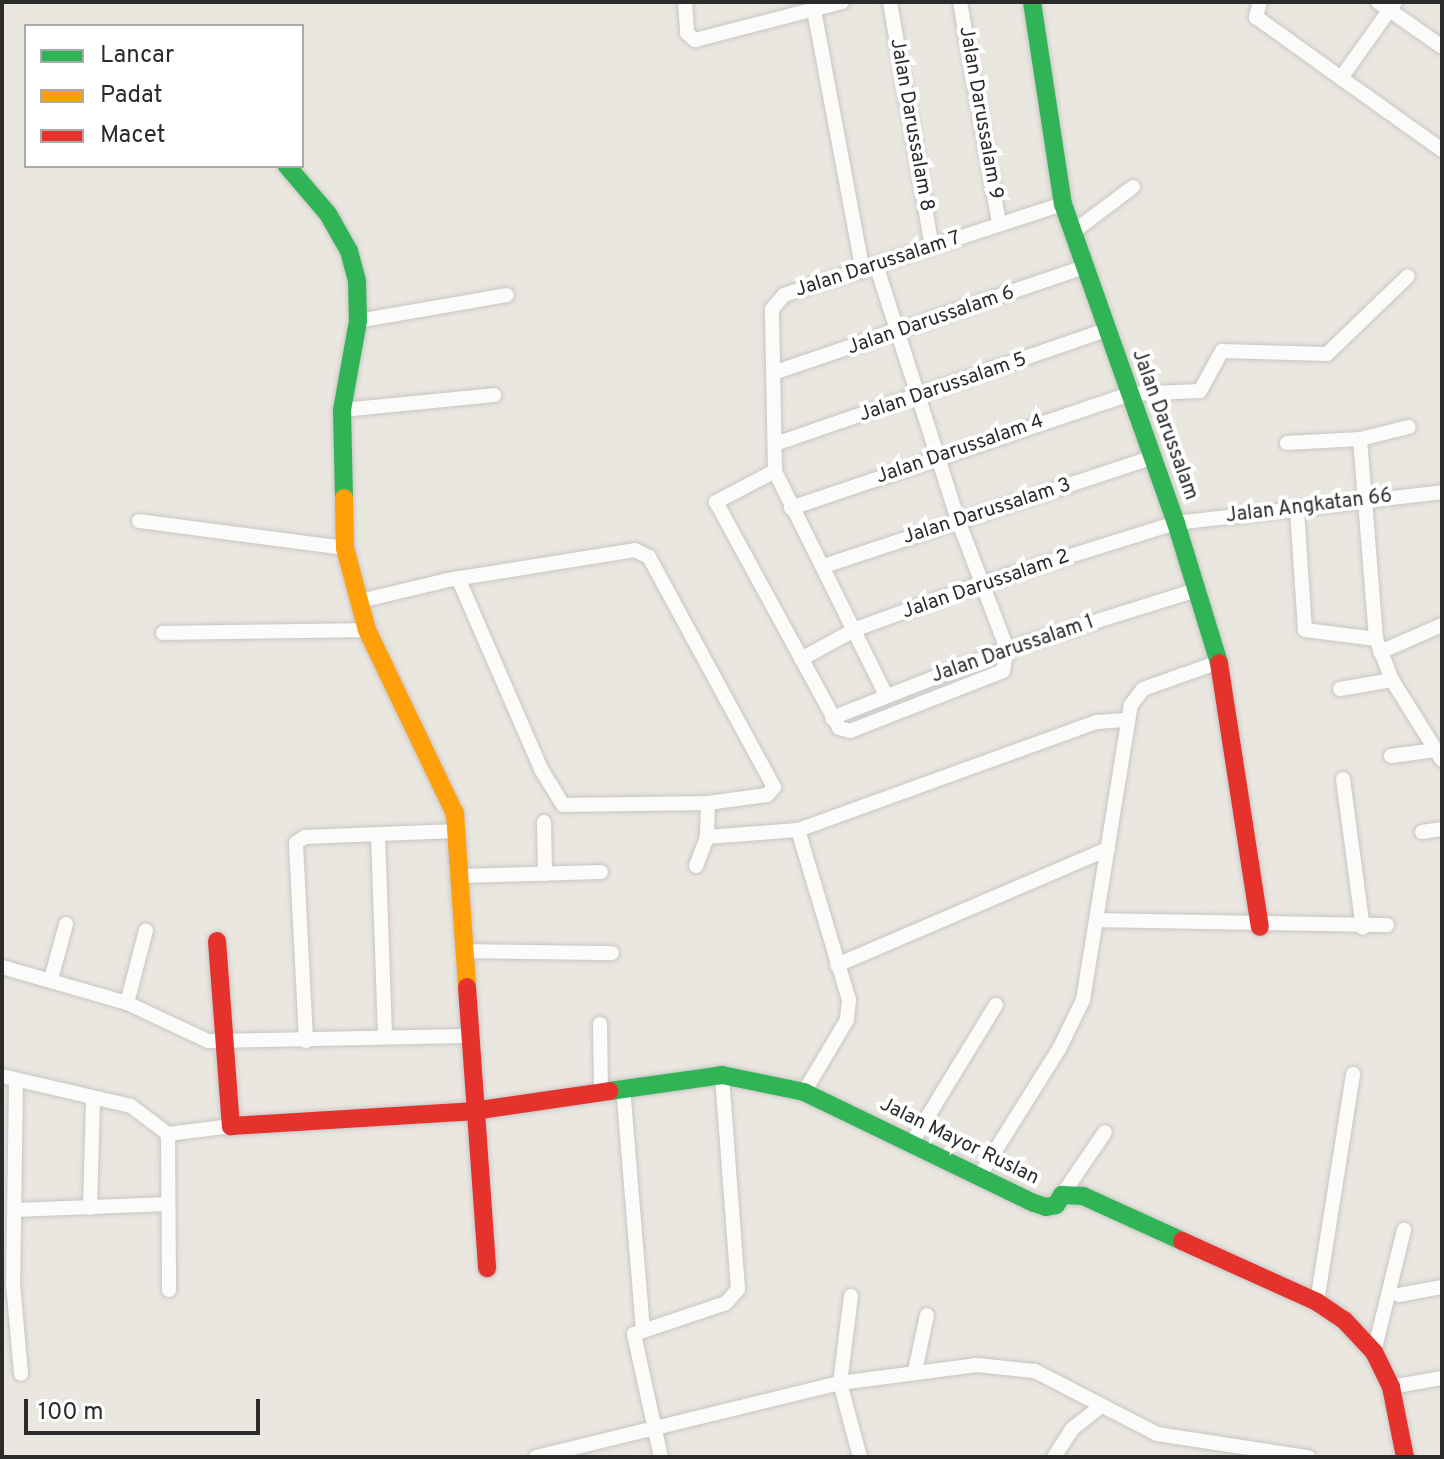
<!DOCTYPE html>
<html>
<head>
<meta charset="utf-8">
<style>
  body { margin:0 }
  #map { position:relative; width:1444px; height:1459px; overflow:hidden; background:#eae7e0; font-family:Overpass,sans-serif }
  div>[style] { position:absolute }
  .roads { filter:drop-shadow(0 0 2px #c7c6c5) drop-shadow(0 0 2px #c7c6c5) }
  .street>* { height:14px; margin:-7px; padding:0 7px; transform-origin:7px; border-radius:7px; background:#fcfbfa }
  .fast>* { height:18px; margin:-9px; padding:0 9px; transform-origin:9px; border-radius:9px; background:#30b455 }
  .slow>* { height:18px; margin:-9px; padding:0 9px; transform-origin:9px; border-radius:9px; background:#ff9f0a }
  .jam>* { height:18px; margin:-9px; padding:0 9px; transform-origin:9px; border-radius:9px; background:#e5322d }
  span { translate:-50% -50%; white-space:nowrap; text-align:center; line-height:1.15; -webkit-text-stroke:8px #fff; paint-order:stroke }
  .street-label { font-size:20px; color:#2b2b2b }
  .frame { position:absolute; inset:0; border:4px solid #2b2b2b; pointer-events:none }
  .legend { position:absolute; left:24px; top:24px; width:280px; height:144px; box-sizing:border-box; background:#fff; border:2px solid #aaa; margin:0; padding:10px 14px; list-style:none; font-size:24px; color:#2b2b2b }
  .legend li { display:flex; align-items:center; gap:16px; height:40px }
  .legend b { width:40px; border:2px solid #aaa }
  .scale { position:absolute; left:24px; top:1399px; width:236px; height:36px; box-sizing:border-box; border:4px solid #2b2b2b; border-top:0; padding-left:10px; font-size:24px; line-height:28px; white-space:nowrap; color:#2b2b2b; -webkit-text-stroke:6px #fff; paint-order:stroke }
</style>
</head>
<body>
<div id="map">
  <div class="roads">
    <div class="street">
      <i style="left:685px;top:2px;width:31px;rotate:86deg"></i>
      <i style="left:687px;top:33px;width:11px;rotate:41deg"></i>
      <i style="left:695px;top:40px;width:152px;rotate:-14.5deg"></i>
      <i style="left:890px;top:2px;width:249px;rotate:80.3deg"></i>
      <i style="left:960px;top:2px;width:225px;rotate:80deg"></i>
      <i style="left:1260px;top:2px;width:16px;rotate:105deg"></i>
      <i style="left:1256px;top:17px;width:105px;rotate:35.7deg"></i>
      <i style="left:1341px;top:78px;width:93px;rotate:-54.6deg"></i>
      <i style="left:1378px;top:2px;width:78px;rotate:35.1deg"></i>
      <i style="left:814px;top:10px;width:266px;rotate:79.4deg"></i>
      <i style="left:1341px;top:78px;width:124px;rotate:35.5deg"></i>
      <i style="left:1073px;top:232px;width:75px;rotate:-36.9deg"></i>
      <i style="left:358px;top:321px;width:151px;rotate:-9.9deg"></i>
      <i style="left:776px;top:372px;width:326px;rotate:-18.8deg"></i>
      <i style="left:342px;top:410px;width:153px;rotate:-5.6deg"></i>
      <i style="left:1360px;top:439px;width:201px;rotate:85.4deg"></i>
      <i style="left:1376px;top:639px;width:44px;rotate:68.7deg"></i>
      <i style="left:1392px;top:680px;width:94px;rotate:58deg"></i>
      <i style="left:778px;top:443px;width:348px;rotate:-19deg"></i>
      <i style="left:1287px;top:443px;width:73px;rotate:-3.1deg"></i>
      <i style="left:1360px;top:439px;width:50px;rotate:-13.8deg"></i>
      <i style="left:775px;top:471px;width:67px;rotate:152.3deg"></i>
      <i style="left:716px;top:502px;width:257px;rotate:61.4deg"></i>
      <i style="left:839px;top:728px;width:11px;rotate:15deg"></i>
      <i style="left:850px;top:731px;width:164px;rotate:-21.4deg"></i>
      <i style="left:1003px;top:671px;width:22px;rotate:-80deg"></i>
      <i style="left:1007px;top:649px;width:138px;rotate:-110.8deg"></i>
      <i style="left:958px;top:520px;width:266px;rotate:-107.8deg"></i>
      <i style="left:791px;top:508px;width:357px;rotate:-18.6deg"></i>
      <i style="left:1129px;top:394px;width:71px;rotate:-2.4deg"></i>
      <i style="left:1200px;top:391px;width:46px;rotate:-61.2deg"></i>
      <i style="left:1222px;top:351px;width:105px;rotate:1.6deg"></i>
      <i style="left:1327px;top:354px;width:112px;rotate:-43.9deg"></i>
      <i style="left:1297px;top:510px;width:120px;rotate:86.2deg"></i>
      <i style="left:1305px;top:630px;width:72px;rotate:7.2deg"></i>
      <i style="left:139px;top:521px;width:208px;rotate:7.5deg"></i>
      <i style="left:824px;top:566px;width:344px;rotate:-18.3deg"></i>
      <i style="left:458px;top:578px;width:208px;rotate:66.5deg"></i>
      <i style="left:541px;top:769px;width:42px;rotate:58.6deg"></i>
      <i style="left:563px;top:805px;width:145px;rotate:-0.8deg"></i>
      <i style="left:360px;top:601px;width:90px;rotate:-13.4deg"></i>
      <i style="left:448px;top:580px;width:189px;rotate:-9.1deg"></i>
      <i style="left:635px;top:550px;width:16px;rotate:27deg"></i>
      <i style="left:649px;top:557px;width:262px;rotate:61.5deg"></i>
      <i style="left:774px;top:787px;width:11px;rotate:131deg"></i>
      <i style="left:767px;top:795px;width:60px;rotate:172.3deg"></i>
      <i style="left:708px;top:803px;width:34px;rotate:92deg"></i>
      <i style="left:163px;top:633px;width:204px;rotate:-0.8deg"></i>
      <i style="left:1380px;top:652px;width:68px;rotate:-23.5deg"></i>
      <i style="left:801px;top:659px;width:63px;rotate:-28.6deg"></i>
      <i style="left:856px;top:629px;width:135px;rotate:-19.9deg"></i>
      <i style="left:983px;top:583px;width:202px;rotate:-17.3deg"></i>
      <i style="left:1176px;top:523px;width:268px;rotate:-6.6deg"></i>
      <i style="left:1340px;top:689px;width:53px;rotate:-9.8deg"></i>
      <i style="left:886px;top:695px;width:250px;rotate:-116.4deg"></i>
      <i style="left:775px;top:471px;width:162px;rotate:-91.1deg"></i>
      <i style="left:772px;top:309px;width:18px;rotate:-49deg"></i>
      <i style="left:784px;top:295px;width:293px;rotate:-18.1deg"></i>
      <i style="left:832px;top:718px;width:188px;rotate:-21.5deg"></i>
      <i style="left:1007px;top:649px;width:199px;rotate:-17.3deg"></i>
      <i style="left:1391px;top:756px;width:45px;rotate:-7.6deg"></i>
      <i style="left:1343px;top:779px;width:150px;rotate:82.4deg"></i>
      <i style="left:544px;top:822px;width:52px;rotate:88.9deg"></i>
      <i style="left:798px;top:830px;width:177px;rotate:73.3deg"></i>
      <i style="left:849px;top:1000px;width:20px;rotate:96deg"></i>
      <i style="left:847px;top:1020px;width:84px;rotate:120.8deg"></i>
      <i style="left:1422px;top:832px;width:20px;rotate:-9deg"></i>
      <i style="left:378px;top:835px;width:202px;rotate:88deg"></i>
      <i style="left:696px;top:866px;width:31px;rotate:-69deg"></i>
      <i style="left:707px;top:837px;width:91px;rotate:-4.4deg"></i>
      <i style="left:798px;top:830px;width:318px;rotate:-19.9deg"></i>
      <i style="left:1097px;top:722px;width:31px;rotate:-4deg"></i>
      <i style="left:461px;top:876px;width:140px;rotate:-1.6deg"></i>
      <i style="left:1098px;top:920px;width:289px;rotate:1deg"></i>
      <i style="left:464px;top:951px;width:148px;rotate:0.8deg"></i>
      <i style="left:837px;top:965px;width:295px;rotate:-23.2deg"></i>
      <i style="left:2px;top:967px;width:130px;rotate:16.1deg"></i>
      <i style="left:127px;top:1003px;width:89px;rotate:25.1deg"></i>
      <i style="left:208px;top:1041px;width:262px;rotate:-1.1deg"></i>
      <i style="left:51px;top:979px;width:57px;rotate:-74.7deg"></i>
      <i style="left:127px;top:1003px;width:75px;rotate:-75.4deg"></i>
      <i style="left:600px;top:1024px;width:66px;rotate:89.1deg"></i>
      <i style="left:306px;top:1041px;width:198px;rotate:-92.9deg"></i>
      <i style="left:296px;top:843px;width:11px;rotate:-34deg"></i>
      <i style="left:305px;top:837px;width:151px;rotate:-2.3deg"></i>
      <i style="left:2px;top:1076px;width:132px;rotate:13.1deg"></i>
      <i style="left:131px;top:1106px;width:46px;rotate:37.1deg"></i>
      <i style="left:168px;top:1134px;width:156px;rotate:89.6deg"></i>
      <i style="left:16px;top:1080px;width:204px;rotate:90.8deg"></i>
      <i style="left:13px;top:1284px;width:90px;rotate:84.9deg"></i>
      <i style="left:623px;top:1087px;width:242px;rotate:85.3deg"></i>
      <i style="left:168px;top:1134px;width:64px;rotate:-7.2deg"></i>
      <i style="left:911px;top:1144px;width:163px;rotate:-58.6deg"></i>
      <i style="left:980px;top:1175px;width:149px;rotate:-57.9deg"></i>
      <i style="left:1059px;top:1049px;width:55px;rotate:-63.9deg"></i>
      <i style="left:1083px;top:1000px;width:299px;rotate:-80.8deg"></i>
      <i style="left:1131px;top:705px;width:20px;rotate:-53deg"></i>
      <i style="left:1143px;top:689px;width:81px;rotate:-19.6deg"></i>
      <i style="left:1062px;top:1195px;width:76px;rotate:-55.7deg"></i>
      <i style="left:90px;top:1208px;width:110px;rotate:-88.4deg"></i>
      <i style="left:15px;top:1210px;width:153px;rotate:-2.2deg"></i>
      <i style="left:1399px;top:1295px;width:44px;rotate:-10.5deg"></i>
      <i style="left:851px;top:1296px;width:88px;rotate:97.2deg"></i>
      <i style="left:840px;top:1383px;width:77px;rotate:74.9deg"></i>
      <i style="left:1317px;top:1302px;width:231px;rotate:-81deg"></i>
      <i style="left:1374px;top:1352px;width:126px;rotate:-76.2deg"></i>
      <i style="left:915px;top:1371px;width:57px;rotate:-77.9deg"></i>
      <i style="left:1391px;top:1387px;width:52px;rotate:-10deg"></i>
      <i style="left:536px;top:1457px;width:313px;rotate:-13.7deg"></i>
      <i style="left:840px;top:1383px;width:138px;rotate:-7.5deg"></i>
      <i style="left:977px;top:1365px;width:58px;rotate:5.9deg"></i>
      <i style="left:1035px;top:1371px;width:137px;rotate:27.3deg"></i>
      <i style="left:1157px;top:1434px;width:153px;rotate:8.7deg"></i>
      <i style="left:661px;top:1457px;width:126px;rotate:-102.4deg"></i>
      <i style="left:634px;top:1334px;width:97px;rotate:-18.6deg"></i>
      <i style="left:726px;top:1303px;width:18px;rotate:-49deg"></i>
      <i style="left:738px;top:1289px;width:215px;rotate:-94.3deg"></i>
      <i style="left:1054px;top:1457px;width:33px;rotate:-57deg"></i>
      <i style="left:1072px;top:1429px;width:34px;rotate:-38deg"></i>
    </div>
    <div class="fast">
      <i style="left:1032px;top:2px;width:204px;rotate:81.3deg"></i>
      <i style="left:1063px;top:204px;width:338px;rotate:70.5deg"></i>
      <i style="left:1176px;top:523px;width:146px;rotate:72.9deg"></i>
      <i style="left:287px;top:166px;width:63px;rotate:49.5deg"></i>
      <i style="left:328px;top:214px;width:43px;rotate:60.4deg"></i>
      <i style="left:349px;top:251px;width:31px;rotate:75deg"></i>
      <i style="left:357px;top:281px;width:40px;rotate:88.6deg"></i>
      <i style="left:358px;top:321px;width:90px;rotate:100.2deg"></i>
      <i style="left:342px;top:410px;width:88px;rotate:88.7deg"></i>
      <i style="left:610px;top:1091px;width:113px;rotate:-8.1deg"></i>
      <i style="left:722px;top:1075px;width:84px;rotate:11.7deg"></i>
      <i style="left:804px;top:1092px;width:255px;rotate:25.8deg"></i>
      <i style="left:1034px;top:1203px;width:13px;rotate:18deg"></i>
      <i style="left:1046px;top:1207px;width:10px;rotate:-11deg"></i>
      <i style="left:1056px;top:1205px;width:12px;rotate:-59deg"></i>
      <i style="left:1062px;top:1195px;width:21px;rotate:3deg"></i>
      <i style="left:1083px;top:1196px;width:109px;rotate:24.4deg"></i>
    </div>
    <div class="slow">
      <i style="left:344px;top:498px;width:50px;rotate:88.9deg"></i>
      <i style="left:345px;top:548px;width:85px;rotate:75deg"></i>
      <i style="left:367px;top:630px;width:204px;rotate:64.4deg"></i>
      <i style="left:455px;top:814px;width:173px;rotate:86deg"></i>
    </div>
    <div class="jam">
      <i style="left:1219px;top:663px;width:267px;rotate:81.2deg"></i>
      <i style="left:217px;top:941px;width:186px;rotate:85.7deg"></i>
      <i style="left:231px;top:1126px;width:242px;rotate:-3.5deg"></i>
      <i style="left:473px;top:1111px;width:138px;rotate:-8.3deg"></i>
      <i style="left:467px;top:987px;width:282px;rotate:85.9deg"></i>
      <i style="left:1182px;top:1241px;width:148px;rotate:24.3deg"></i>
      <i style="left:1317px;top:1302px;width:32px;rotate:34deg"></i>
      <i style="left:1344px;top:1320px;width:44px;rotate:46.8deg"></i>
      <i style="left:1374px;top:1352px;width:39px;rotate:64deg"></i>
      <i style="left:1391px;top:1387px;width:71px;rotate:78.7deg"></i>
    </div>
  </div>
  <div class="street-label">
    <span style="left:980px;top:113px;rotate:80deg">Jalan Darussalam 9</span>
    <span style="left:911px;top:125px;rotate:80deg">Jalan Darussalam 8</span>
    <span style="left:878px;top:265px;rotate:-18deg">Jalan Darussalam 7</span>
    <span style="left:931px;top:321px;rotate:-19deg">Jalan Darussalam 6</span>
    <span style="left:943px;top:388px;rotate:-19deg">Jalan Darussalam 5</span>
    <span style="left:1164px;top:425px;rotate:70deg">Jalan Darussalam</span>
    <span style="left:960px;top:450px;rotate:-19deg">Jalan Darussalam 4</span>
    <span style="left:1309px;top:507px;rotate:-7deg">Jalan Angkatan 66</span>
    <span style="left:987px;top:512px;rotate:-18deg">Jalan Darussalam 3</span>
    <span style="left:986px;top:585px;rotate:-19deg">Jalan Darussalam 2</span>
    <span style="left:1013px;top:650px;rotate:-19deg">Jalan Darussalam 1</span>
    <span style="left:959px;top:1142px;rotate:26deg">Jalan Mayor Ruslan</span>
  </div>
  <div class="frame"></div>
  <ul class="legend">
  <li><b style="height:10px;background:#30b455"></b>Lancar</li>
  <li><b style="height:10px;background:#ff9f0a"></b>Padat</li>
  <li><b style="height:10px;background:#e5322d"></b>Macet</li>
  </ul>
  <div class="scale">100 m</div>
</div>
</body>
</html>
